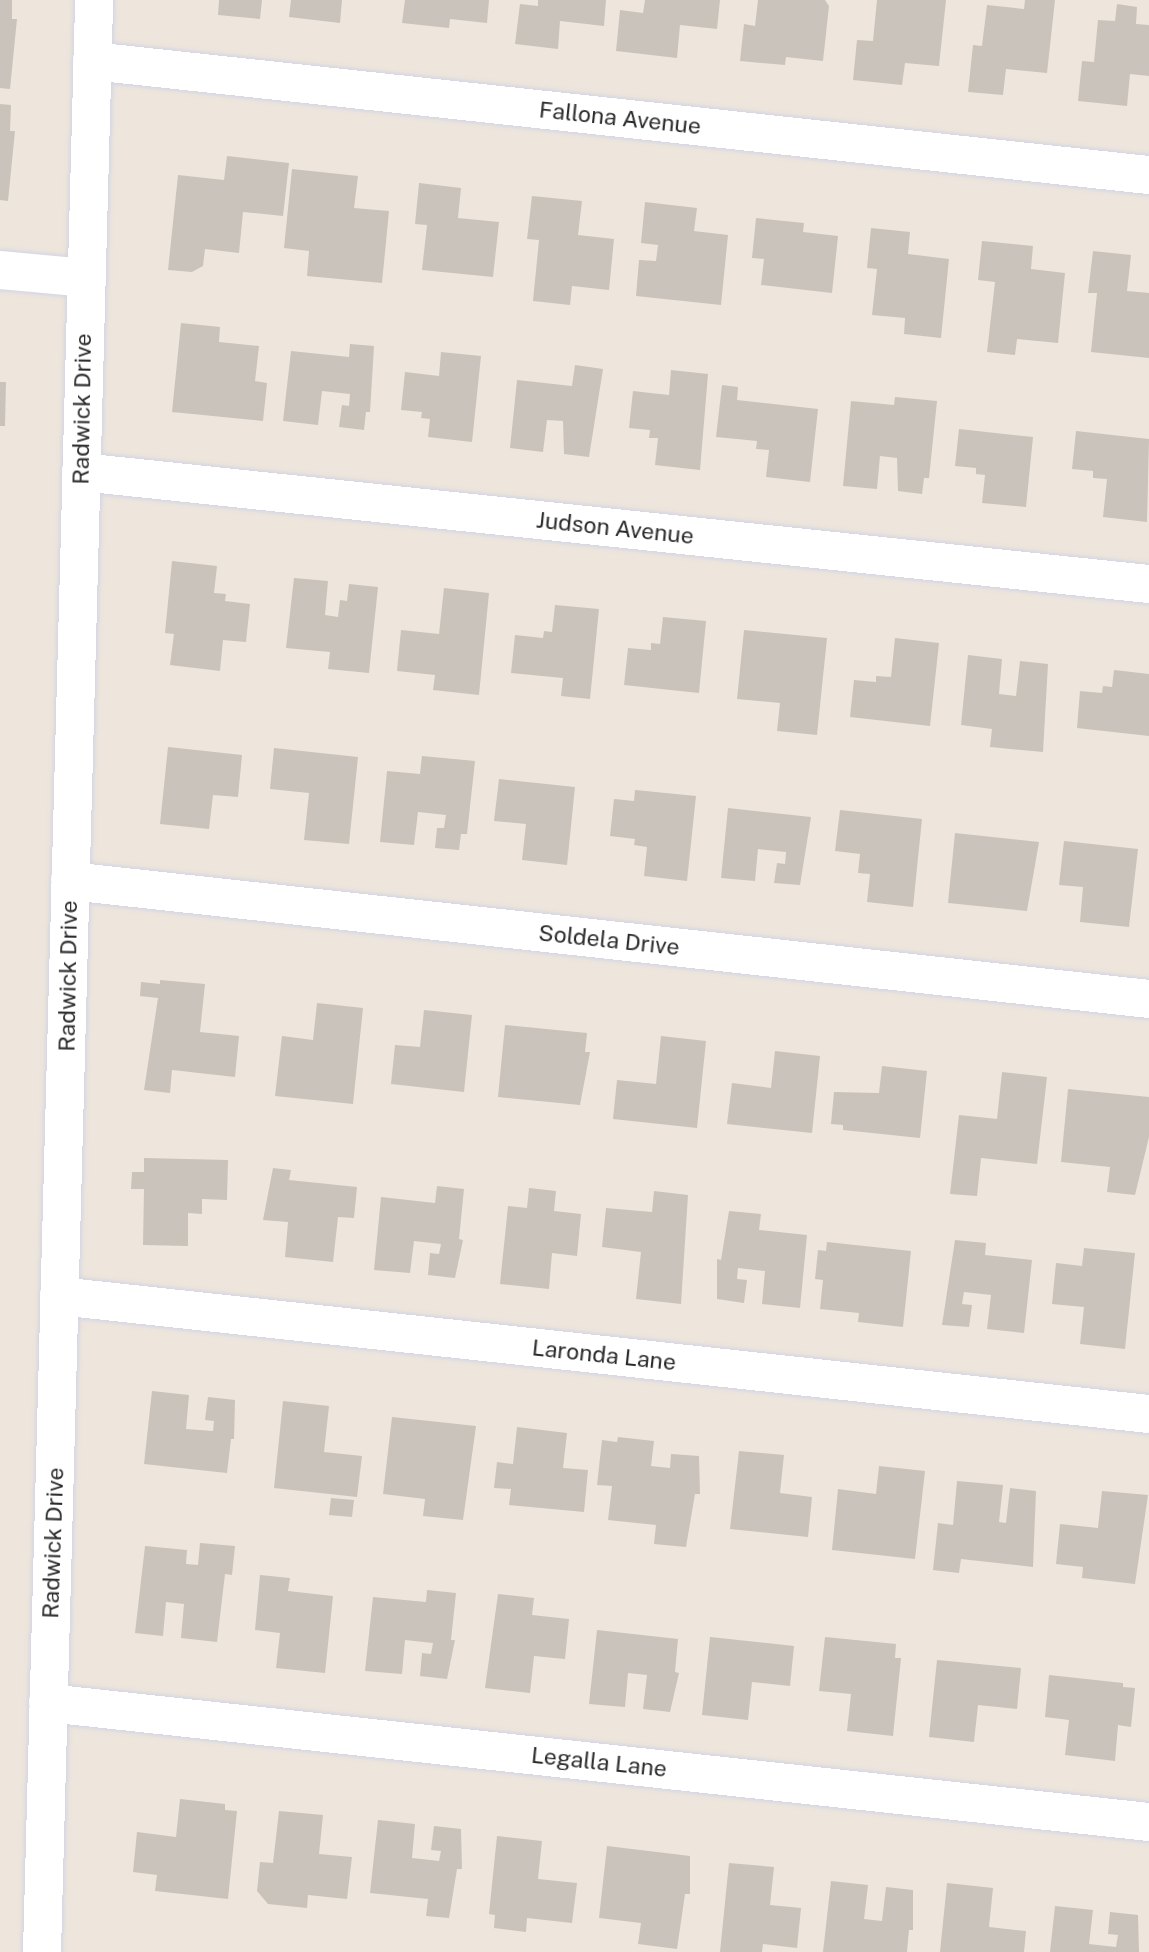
<!DOCTYPE html>
<html>
<head>
<meta charset="utf-8">
<style>
  body { margin:0 }
  #map { position:relative; width:1149px; height:1952px; overflow:hidden; background:#eee6dc; font-family:"Public Sans",sans-serif }
  div>[style] { position:absolute }
  .building>* { inset:0; background:#c9c3bb }
  .roads { filter:drop-shadow(0 0 2px #d1d4e4) drop-shadow(0 0 2px #d1d4e4) }
  .minor>* { height:38px; margin:-19px; padding:0 19px; transform-origin:19px; border-radius:19px; background:#fff }
  span { translate:-50% -50%; white-space:nowrap; text-align:center; line-height:1.15; -webkit-text-stroke:5px #fff; paint-order:stroke }
  .street-label { font-size:23px; color:#2b2b2b }
</style>
</head>
<body>
<div id="map">
  <div class="building">
    <i style="clip-path:polygon(0 0,12px 0,12px 19px,17px 19px,10px 89px,0 88px)"></i>
    <i style="clip-path:polygon(219px 0,262px 0,260px 19px,218px 15px)"></i>
    <i style="clip-path:polygon(291px 0,342px 0,340px 23px,289px 17px)"></i>
    <i style="clip-path:polygon(405px 0,489px 0,487px 23px,450px 19px,449px 28px,402px 23px)"></i>
    <i style="clip-path:polygon(538px 0,606px 0,604px 26px,560px 21px,558px 49px,515px 44px,520px 4px,538px 6px)"></i>
    <i style="clip-path:polygon(645px 0,720px 0,717px 29px,680px 25px,677px 58px,616px 51px,620px 10px,643px 13px)"></i>
    <i style="clip-path:polygon(758px 0,825px 0,829px 6px,823px 61px,786px 57px,785px 65px,740px 61px,744px 24px,755px 26px)"></i>
    <i style="clip-path:polygon(877px 0,946px 0,939px 66px,905px 63px,902px 85px,853px 80px,857px 40px,873px 41px)"></i>
    <i style="clip-path:polygon(1025px 0,1055px 0,1047px 73px,1006px 69px,1003px 95px,968px 92px,973px 45px,982px 46px,987px 5px,1024px 9px)"></i>
    <i style="clip-path:polygon(1117px 4px,1137px 7px,1136px 24px,1149px 25px,1149px 76px,1130px 74px,1127px 106px,1078px 101px,1082px 61px,1094px 62px,1098px 20px,1115px 21px)"></i>
    <i style="clip-path:polygon(0 104px,11px 105px,10px 131px,15px 131px,8px 201px,0 200px)"></i>
    <i style="clip-path:polygon(227px 156px,289px 163px,283px 216px,243px 212px,239px 253px,205px 249px,203px 266px,192px 272px,168px 270px,178px 175px,224px 180px)"></i>
    <i style="clip-path:polygon(292px 169px,358px 176px,354px 208px,389px 211px,382px 283px,307px 276px,309px 251px,284px 248px)"></i>
    <i style="clip-path:polygon(419px 183px,461px 188px,458px 218px,499px 222px,493px 277px,422px 270px,427px 225px,415px 224px)"></i>
    <i style="clip-path:polygon(532px 196px,582px 201px,578px 235px,614px 239px,609px 290px,572px 286px,570px 305px,533px 301px,539px 240px,527px 239px)"></i>
    <i style="clip-path:polygon(645px 202px,697px 208px,694px 231px,728px 235px,721px 305px,636px 296px,639px 260px,656px 261px,658px 245px,641px 243px)"></i>
    <i style="clip-path:polygon(756px 218px,804px 223px,803px 232px,838px 236px,832px 293px,761px 285px,764px 259px,752px 258px)"></i>
    <i style="clip-path:polygon(871px 228px,910px 232px,908px 254px,949px 259px,941px 338px,904px 334px,905px 318px,872px 315px,877px 269px,867px 268px)"></i>
    <i style="clip-path:polygon(982px 241px,1033px 246px,1031px 269px,1065px 273px,1058px 343px,1017px 339px,1015px 355px,987px 352px,995px 282px,978px 280px)"></i>
    <i style="clip-path:polygon(1093px 251px,1131px 255px,1127px 291px,1149px 293px,1149px 358px,1091px 352px,1097px 293px,1088px 293px)"></i>
    <i style="clip-path:polygon(181px 323px,220px 327px,219px 342px,259px 346px,255px 381px,267px 383px,263px 421px,172px 412px)"></i>
    <i style="clip-path:polygon(350px 344px,374px 346px,370px 412px,366px 412px,364px 430px,339px 427px,342px 405px,349px 406px,350px 394px,322px 391px,318px 425px,283px 421px,291px 351px,349px 357px)"></i>
    <i style="clip-path:polygon(441px 352px,481px 356px,472px 442px,428px 437px,430px 419px,421px 418px,422px 412px,401px 410px,405px 372px,439px 376px)"></i>
    <i style="clip-path:polygon(575px 365px,603px 369px,589px 457px,564px 454px,563px 421px,547px 420px,543px 452px,510px 448px,517px 380px,572px 386px)"></i>
    <i style="clip-path:polygon(671px 370px,708px 374px,700px 470px,655px 465px,658px 438px,649px 438px,650px 430px,629px 428px,633px 391px,669px 395px)"></i>
    <i style="clip-path:polygon(0 382px,6px 382px,5px 426px,0 426px)"></i>
    <i style="clip-path:polygon(722px 385px,738px 387px,737px 400px,818px 409px,810px 482px,766px 477px,769px 450px,756px 449px,757px 441px,716px 437px)"></i>
    <i style="clip-path:polygon(895px 397px,937px 401px,929px 478px,924px 478px,922px 494px,898px 491px,897px 458px,880px 456px,877px 489px,843px 486px,851px 401px,894px 405px)"></i>
    <i style="clip-path:polygon(959px 429px,1033px 437px,1026px 507px,982px 503px,985px 475px,976px 474px,976px 468px,955px 466px)"></i>
    <i style="clip-path:polygon(1076px 431px,1149px 439px,1147px 522px,1103px 517px,1107px 479px,1093px 478px,1093px 471px,1072px 469px)"></i>
    <i style="clip-path:polygon(172px 561px,217px 566px,214px 593px,226px 594px,225px 601px,250px 604px,246px 642px,223px 640px,220px 671px,170px 665px,174px 634px,165px 633px)"></i>
    <i style="clip-path:polygon(294px 578px,328px 581px,325px 615px,338px 617px,340px 600px,347px 601px,349px 584px,378px 587px,369px 673px,328px 669px,330px 652px,286px 648px)"></i>
    <i style="clip-path:polygon(444px 588px,489px 593px,479px 695px,433px 690px,435px 675px,397px 671px,401px 630px,439px 634px)"></i>
    <i style="clip-path:polygon(555px 605px,599px 609px,590px 699px,561px 696px,563px 678px,511px 673px,515px 635px,543px 638px,544px 631px,552px 632px)"></i>
    <i style="clip-path:polygon(663px 617px,706px 621px,699px 693px,624px 685px,628px 648px,651px 650px,651px 643px,660px 644px)"></i>
    <i style="clip-path:polygon(744px 630px,827px 638px,817px 735px,777px 731px,780px 703px,737px 699px)"></i>
    <i style="clip-path:polygon(895px 638px,939px 643px,930px 726px,850px 717px,854px 680px,876px 682px,876px 676px,891px 677px)"></i>
    <i style="clip-path:polygon(968px 655px,1002px 659px,999px 694px,1016px 696px,1020px 661px,1048px 664px,1043px 752px,990px 747px,992px 729px,961px 725px)"></i>
    <i style="clip-path:polygon(1114px 670px,1149px 674px,1149px 736px,1077px 728px,1080px 691px,1102px 693px,1103px 686px,1112px 687px)"></i>
    <i style="clip-path:polygon(168px 747px,242px 755px,238px 797px,213px 795px,209px 829px,160px 824px)"></i>
    <i style="clip-path:polygon(274px 748px,358px 757px,349px 844px,304px 840px,309px 793px,270px 789px)"></i>
    <i style="clip-path:polygon(422px 756px,475px 761px,467px 834px,461px 834px,459px 850px,435px 848px,437px 828px,444px 828px,446px 815px,418px 812px,414px 845px,380px 842px,387px 771px,420px 774px)"></i>
    <i style="clip-path:polygon(499px 779px,575px 787px,567px 865px,522px 860px,526px 824px,494px 821px)"></i>
    <i style="clip-path:polygon(635px 790px,696px 796px,687px 881px,644px 876px,647px 847px,634px 845px,635px 839px,610px 836px,614px 799px,634px 801px)"></i>
    <i style="clip-path:polygon(728px 808px,811px 817px,800px 885px,774px 883px,777px 863px,785px 864px,786px 852px,758px 849px,755px 881px,721px 878px)"></i>
    <i style="clip-path:polygon(840px 810px,922px 819px,913px 907px,867px 902px,870px 874px,858px 873px,860px 854px,835px 851px)"></i>
    <i style="clip-path:polygon(955px 833px,1039px 842px,1027px 911px,948px 903px)"></i>
    <i style="clip-path:polygon(1064px 841px,1138px 849px,1129px 927px,1080px 922px,1083px 887px,1059px 885px)"></i>
    <i style="clip-path:polygon(160px 980px,205px 984px,200px 1032px,239px 1036px,235px 1077px,172px 1070px,170px 1093px,144px 1090px,158px 998px,140px 996px,141px 982px,160px 984px)"></i>
    <i style="clip-path:polygon(317px 1003px,363px 1008px,353px 1104px,275px 1096px,282px 1036px,313px 1040px)"></i>
    <i style="clip-path:polygon(424px 1010px,472px 1015px,464px 1092px,391px 1084px,395px 1045px,420px 1047px)"></i>
    <i style="clip-path:polygon(505px 1025px,587px 1033px,585px 1052px,590px 1052px,580px 1105px,498px 1097px)"></i>
    <i style="clip-path:polygon(661px 1036px,706px 1041px,697px 1128px,613px 1119px,617px 1080px,656px 1084px)"></i>
    <i style="clip-path:polygon(775px 1051px,820px 1056px,812px 1133px,727px 1124px,732px 1083px,771px 1088px)"></i>
    <i style="clip-path:polygon(882px 1066px,927px 1071px,920px 1138px,843px 1130px,843px 1125px,831px 1124px,834px 1092px,879px 1093px)"></i>
    <i style="clip-path:polygon(1002px 1072px,1047px 1077px,1037px 1164px,981px 1158px,977px 1196px,950px 1194px,959px 1115px,997px 1119px)"></i>
    <i style="clip-path:polygon(1068px 1089px,1149px 1097px,1149px 1137px,1135px 1195px,1107px 1192px,1110px 1167px,1061px 1162px)"></i>
    <i style="clip-path:polygon(144px 1158px,228px 1160px,227px 1200px,202px 1199px,202px 1214px,188px 1213px,188px 1246px,143px 1245px,144px 1189px,131px 1189px,132px 1172px,144px 1172px)"></i>
    <i style="clip-path:polygon(273px 1168px,291px 1170px,289px 1180px,357px 1187px,354px 1218px,338px 1217px,333px 1262px,285px 1257px,288px 1222px,263px 1220px)"></i>
    <i style="clip-path:polygon(437px 1186px,464px 1189px,459px 1239px,463px 1240px,455px 1278px,428px 1275px,430px 1253px,439px 1254px,441px 1244px,414px 1241px,410px 1273px,374px 1270px,381px 1197px,435px 1203px)"></i>
    <i style="clip-path:polygon(529px 1188px,556px 1191px,554px 1211px,581px 1214px,577px 1256px,552px 1253px,549px 1289px,500px 1284px,508px 1206px,527px 1208px)"></i>
    <i style="clip-path:polygon(654px 1191px,688px 1195px,681px 1304px,636px 1299px,641px 1252px,602px 1247px,606px 1208px,652px 1212px)"></i>
    <i style="clip-path:polygon(729px 1211px,761px 1214px,759px 1230px,807px 1235px,800px 1308px,762px 1304px,765px 1271px,738px 1268px,737px 1279px,747px 1280px,744px 1303px,717px 1299px,717px 1259px,721px 1260px)"></i>
    <i style="clip-path:polygon(955px 1240px,986px 1243px,985px 1255px,1032px 1260px,1024px 1333px,987px 1329px,991px 1295px,964px 1292px,962px 1304px,972px 1305px,969px 1327px,942px 1325px)"></i>
    <i style="clip-path:polygon(827px 1242px,911px 1251px,903px 1327px,858px 1322px,859px 1313px,820px 1309px,823px 1280px,815px 1279px,818px 1250px,826px 1251px)"></i>
    <i style="clip-path:polygon(1084px 1248px,1135px 1253px,1125px 1349px,1080px 1344px,1084px 1307px,1052px 1304px,1056px 1263px,1082px 1266px)"></i>
    <i style="clip-path:polygon(152px 1391px,189px 1395px,186px 1429px,213px 1431px,214px 1421px,205px 1420px,208px 1397px,235px 1400px,234px 1439px,231px 1439px,227px 1473px,144px 1464px)"></i>
    <i style="clip-path:polygon(283px 1401px,329px 1406px,324px 1452px,362px 1456px,357px 1497px,274px 1488px)"></i>
    <i style="clip-path:polygon(392px 1417px,476px 1426px,463px 1520px,423px 1516px,425px 1499px,383px 1494px)"></i>
    <i style="clip-path:polygon(517px 1427px,567px 1433px,563px 1468px,588px 1470px,584px 1512px,509px 1505px,511px 1489px,494px 1488px,497px 1462px,513px 1464px)"></i>
    <i style="clip-path:polygon(618px 1437px,654px 1441px,651px 1466px,670px 1468px,671px 1454px,699px 1456px,700px 1494px,695px 1494px,686px 1547px,654px 1544px,656px 1525px,608px 1520px,612px 1486px,597px 1485px,602px 1440px,617px 1442px)"></i>
    <i style="clip-path:polygon(739px 1451px,784px 1455px,780px 1493px,812px 1497px,808px 1537px,730px 1529px)"></i>
    <i style="clip-path:polygon(879px 1466px,925px 1471px,915px 1559px,832px 1550px,838px 1489px,876px 1494px)"></i>
    <i style="clip-path:polygon(957px 1481px,1003px 1485px,999px 1522px,1006px 1523px,1010px 1488px,1036px 1491px,1033px 1567px,961px 1559px,959px 1573px,933px 1570px,938px 1523px,953px 1525px)"></i>
    <i style="clip-path:polygon(1102px 1491px,1148px 1495px,1135px 1584px,1082px 1578px,1083px 1567px,1056px 1564px,1060px 1524px,1098px 1528px)"></i>
    <i style="clip-path:polygon(331px 1498px,354px 1500px,352px 1517px,329px 1515px)"></i>
    <i style="clip-path:polygon(200px 1543px,235px 1546px,232px 1575px,225px 1574px,217px 1642px,181px 1638px,184px 1604px,166px 1602px,163px 1636px,135px 1633px,145px 1546px,187px 1550px,186px 1564px,198px 1565px)"></i>
    <i style="clip-path:polygon(260px 1575px,290px 1578px,288px 1591px,333px 1596px,325px 1673px,276px 1668px,280px 1633px,255px 1630px)"></i>
    <i style="clip-path:polygon(427px 1590px,456px 1593px,451px 1640px,455px 1640px,447px 1679px,420px 1676px,422px 1653px,431px 1654px,433px 1643px,405px 1640px,402px 1674px,365px 1671px,373px 1597px,426px 1602px)"></i>
    <i style="clip-path:polygon(498px 1594px,534px 1598px,532px 1615px,569px 1619px,565px 1659px,534px 1656px,530px 1693px,485px 1688px)"></i>
    <i style="clip-path:polygon(597px 1630px,678px 1639px,675px 1672px,679px 1673px,670px 1712px,643px 1709px,647px 1675px,628px 1673px,625px 1707px,589px 1704px)"></i>
    <i style="clip-path:polygon(710px 1637px,794px 1646px,790px 1686px,752px 1682px,748px 1720px,702px 1715px)"></i>
    <i style="clip-path:polygon(825px 1637px,896px 1644px,895px 1658px,901px 1658px,893px 1736px,847px 1731px,851px 1694px,819px 1691px)"></i>
    <i style="clip-path:polygon(937px 1660px,1021px 1668px,1017px 1709px,978px 1705px,974px 1742px,929px 1737px)"></i>
    <i style="clip-path:polygon(1049px 1675px,1123px 1683px,1123px 1687px,1135px 1688px,1131px 1727px,1118px 1725px,1115px 1761px,1065px 1755px,1069px 1720px,1045px 1717px)"></i>
    <i style="clip-path:polygon(180px 1799px,225px 1804px,225px 1810px,237px 1811px,228px 1899px,155px 1891px,157px 1875px,133px 1872px,137px 1832px,176px 1837px)"></i>
    <i style="clip-path:polygon(279px 1811px,323px 1815px,319px 1854px,352px 1857px,347px 1899px,308px 1895px,307px 1908px,268px 1904px,257px 1891px,260px 1862px,273px 1863px)"></i>
    <i style="clip-path:polygon(378px 1820px,415px 1824px,412px 1858px,439px 1861px,441px 1851px,431px 1850px,434px 1826px,461px 1829px,462px 1869px,457px 1869px,449px 1918px,426px 1916px,428px 1899px,370px 1893px)"></i>
    <i style="clip-path:polygon(497px 1836px,542px 1841px,538px 1879px,577px 1883px,572px 1923px,527px 1918px,526px 1932px,494px 1928px,495px 1915px,489px 1914px)"></i>
    <i style="clip-path:polygon(607px 1846px,690px 1856px,690px 1894px,685px 1894px,677px 1949px,638px 1944px,641px 1923px,599px 1918px)"></i>
    <i style="clip-path:polygon(729px 1863px,774px 1867px,770px 1905px,801px 1908px,797px 1948px,763px 1944px,762px 1952px,720px 1952px)"></i>
    <i style="clip-path:polygon(831px 1881px,868px 1885px,864px 1919px,882px 1921px,886px 1887px,913px 1890px,913px 1930px,909px 1930px,907px 1952px,823px 1952px)"></i>
    <i style="clip-path:polygon(947px 1883px,993px 1888px,989px 1927px,1026px 1931px,1024px 1952px,940px 1952px)"></i>
    <i style="clip-path:polygon(1055px 1906px,1093px 1910px,1089px 1944px,1116px 1947px,1118px 1935px,1108px 1934px,1110px 1912px,1138px 1915px,1139px 1952px,1050px 1952px)"></i>
  </div>
  <div class="roads">
    <div class="minor">
      <i style="left:92px;top:61px;width:1063px;rotate:6.16deg"></i>
      <i style="left:0;top:270px;width:86px;rotate:5.3deg"></i>
      <i style="left:81px;top:472px;width:1074px;rotate:5.99deg"></i>
      <i style="left:70px;top:881px;width:1085px;rotate:6.24deg"></i>
      <i style="left:59px;top:1296px;width:1096px;rotate:6.18deg"></i>
      <i style="left:48px;top:1703px;width:1107px;rotate:6.17deg"></i>
      <i style="left:42px;top:1952px;width:1953px;rotate:-88.47deg"></i>
    </div>
  </div>
  <div class="street-label">
    <span style="left:620px;top:118px;rotate:6deg">Fallona Avenue</span>
    <span style="left:82px;top:409px;rotate:-89deg">Radwick Drive</span>
    <span style="left:615px;top:528px;rotate:6deg">Judson Avenue</span>
    <span style="left:609px;top:940px;rotate:6deg">Soldela Drive</span>
    <span style="left:68px;top:976px;rotate:-89deg">Radwick Drive</span>
    <span style="left:604px;top:1355px;rotate:6deg">Laronda Lane</span>
    <span style="left:53px;top:1543px;rotate:-88deg">Radwick Drive</span>
    <span style="left:599px;top:1762px;rotate:6deg">Legalla Lane</span>
  </div>
</div>
</body>
</html>
